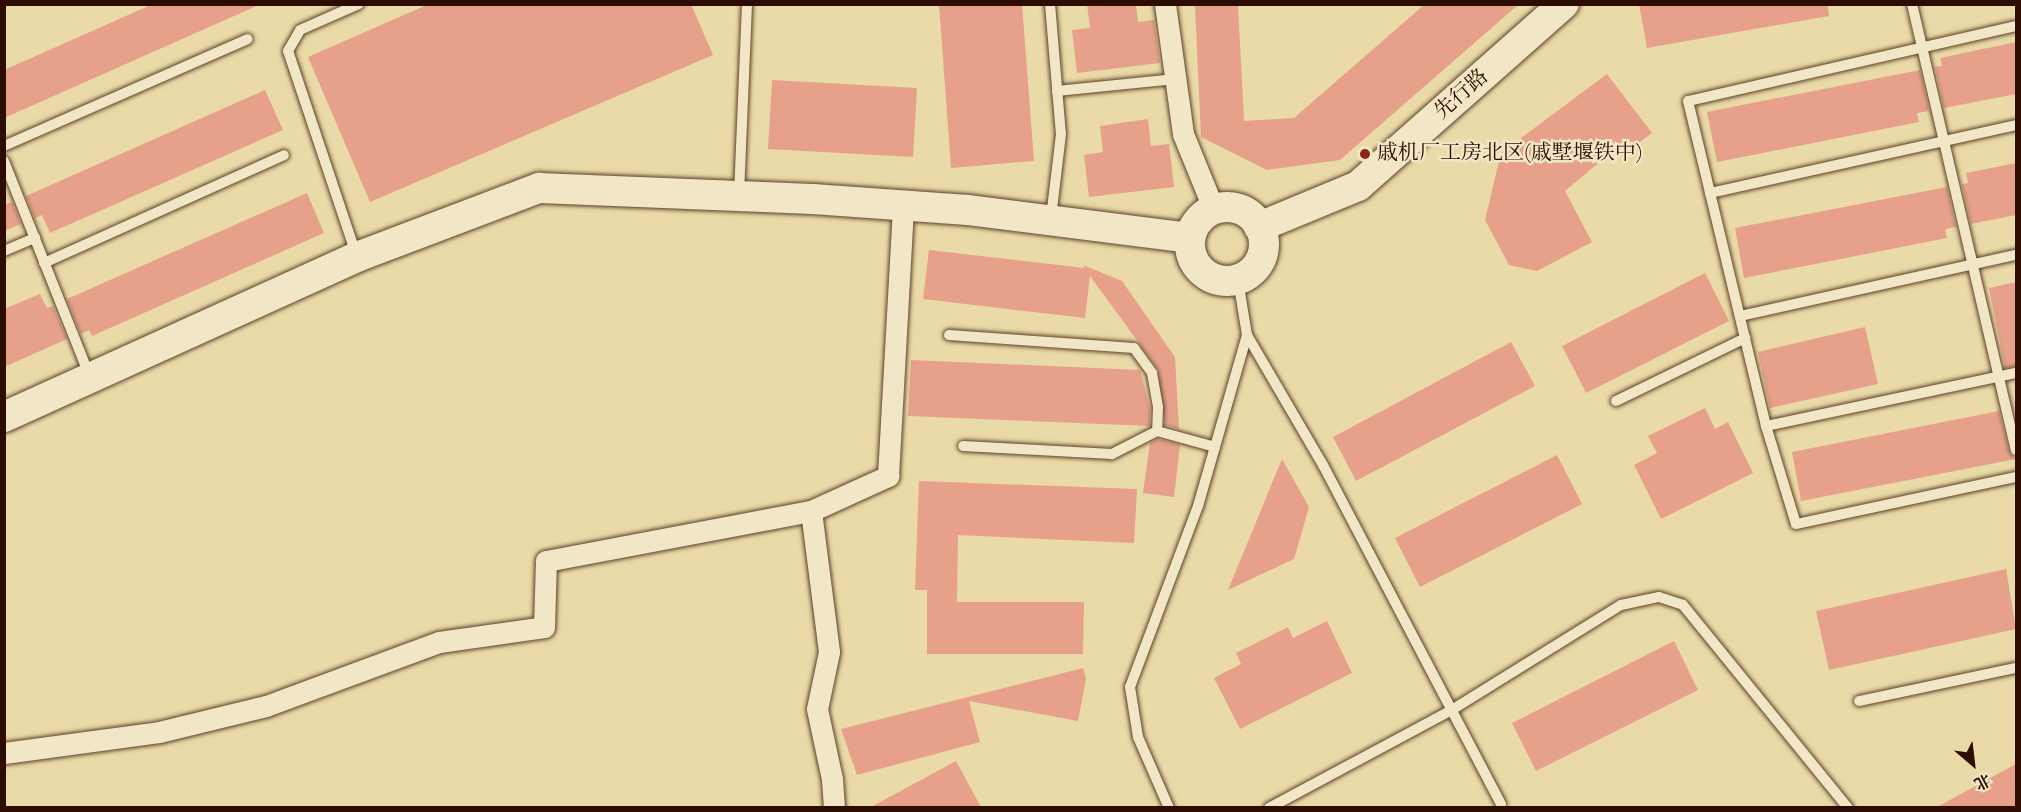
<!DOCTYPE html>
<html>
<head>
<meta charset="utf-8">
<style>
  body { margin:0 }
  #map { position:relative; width:2021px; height:812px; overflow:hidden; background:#eadaa7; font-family:"Sorts Mill Goudy","Noto Serif SC",serif }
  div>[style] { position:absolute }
  .building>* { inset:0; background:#e7a18a }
  .roads { filter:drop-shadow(0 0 2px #5c402a) drop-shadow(0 0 2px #5c402a) }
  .lane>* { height:10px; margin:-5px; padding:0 5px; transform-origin:5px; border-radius:5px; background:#f1e7c6 }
  .street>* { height:21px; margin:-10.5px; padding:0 10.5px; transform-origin:10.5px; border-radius:10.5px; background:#f1e7c6 }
  .secondary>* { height:30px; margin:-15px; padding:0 15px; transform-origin:15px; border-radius:15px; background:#f1e7c6 }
  .secondary>.ring { margin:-15px; padding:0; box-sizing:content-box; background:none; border:30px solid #f1e7c6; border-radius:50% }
  .dots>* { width:16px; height:16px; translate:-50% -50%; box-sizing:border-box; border:3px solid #f1e7c6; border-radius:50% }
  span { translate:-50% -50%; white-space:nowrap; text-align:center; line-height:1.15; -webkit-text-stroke:5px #f1e7c6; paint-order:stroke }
  .street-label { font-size:21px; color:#2d0c01 }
  .poi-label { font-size:21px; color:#2d0c01 }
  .left { translate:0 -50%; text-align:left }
  .frame { position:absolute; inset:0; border:6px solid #2d0c01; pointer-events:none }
  .north { position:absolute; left:1943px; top:734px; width:60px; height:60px; -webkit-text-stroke:4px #f1e7c6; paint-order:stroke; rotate:152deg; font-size:16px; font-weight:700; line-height:24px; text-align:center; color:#2d0c01 }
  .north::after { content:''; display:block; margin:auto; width:21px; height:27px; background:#2d0c01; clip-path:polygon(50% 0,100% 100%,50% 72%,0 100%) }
</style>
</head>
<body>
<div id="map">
  <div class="building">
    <i style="clip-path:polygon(153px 4px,261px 4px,4px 118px,4px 70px)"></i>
    <i style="clip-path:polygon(429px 4px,691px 4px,713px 55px,370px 202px,308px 57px)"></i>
    <i style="clip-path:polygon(939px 4px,1022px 4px,1034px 161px,951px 168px)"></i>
    <i style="clip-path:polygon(1087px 4px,1136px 4px,1138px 22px,1154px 20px,1160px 63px,1077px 73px,1072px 30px,1090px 28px)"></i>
    <i style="clip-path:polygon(1238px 4px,1244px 121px,1294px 118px,1425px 4px,1519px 4px,1340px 160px,1267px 170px,1201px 137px,1195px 6px)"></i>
    <i style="clip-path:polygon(1639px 4px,1828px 4px,1829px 16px,1647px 48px)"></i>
    <i style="clip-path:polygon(2016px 42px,2016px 94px,1944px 108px,1935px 67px,1942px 66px,1940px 58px)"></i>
    <i style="clip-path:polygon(1920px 70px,1929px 111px,1917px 113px,1919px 122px,1717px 162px,1707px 112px)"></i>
    <i style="clip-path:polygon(1607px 74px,1652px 133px,1636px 145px,1627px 139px,1565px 191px,1592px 242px,1537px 271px,1509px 265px,1485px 220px,1501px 153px)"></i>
    <i style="clip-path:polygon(772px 80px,917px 88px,913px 157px,768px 149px)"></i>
    <i style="clip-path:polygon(265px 90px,283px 130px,50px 233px,42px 215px,35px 218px,26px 196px)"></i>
    <i style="clip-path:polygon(1148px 119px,1151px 146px,1169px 144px,1174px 187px,1089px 197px,1084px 155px,1103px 152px,1100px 126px)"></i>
    <i style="clip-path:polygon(2016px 163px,2016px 215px,1971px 224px,1962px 184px,1968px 183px,1966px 173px)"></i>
    <i style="clip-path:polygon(1947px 187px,1956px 227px,1945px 229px,1947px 238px,1744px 278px,1735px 228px)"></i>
    <i style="clip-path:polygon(307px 193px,324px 233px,92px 336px,89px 330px,81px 334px,67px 299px)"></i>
    <i style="clip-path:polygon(12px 202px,21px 224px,4px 231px,4px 205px)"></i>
    <i style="clip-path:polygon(929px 250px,1085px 268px,1083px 265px,1122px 281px,1175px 357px,1179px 429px,1165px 425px,1158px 369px,1090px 276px,1085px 318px,923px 299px)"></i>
    <i style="clip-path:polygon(1705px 273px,1729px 321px,1586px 393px,1562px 346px)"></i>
    <i style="clip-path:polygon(2016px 282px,2016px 366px,2005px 368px,1989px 288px)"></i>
    <i style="clip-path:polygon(40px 294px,47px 308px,53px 306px,67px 339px,4px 367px,4px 309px)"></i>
    <i style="clip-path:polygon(1865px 327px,1878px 384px,1770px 408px,1758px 352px)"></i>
    <i style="clip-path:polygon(1511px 342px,1535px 386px,1356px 481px,1333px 437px)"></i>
    <i style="clip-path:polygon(911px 360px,1140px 370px,1150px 408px,1150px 426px,908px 416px)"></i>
    <i style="clip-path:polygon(1705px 408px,1715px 429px,1728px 422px,1753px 473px,1661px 519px,1634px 465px,1657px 453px,1648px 436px)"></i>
    <i style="clip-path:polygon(1999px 411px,2009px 452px,2016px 459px,1801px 501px,1792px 452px)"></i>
    <i style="clip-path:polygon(1158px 439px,1180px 445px,1174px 497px,1143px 493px,1150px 443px)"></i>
    <i style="clip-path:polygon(1557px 455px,1582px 504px,1420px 587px,1395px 538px)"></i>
    <i style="clip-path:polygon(1282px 459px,1309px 507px,1294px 559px,1228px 590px)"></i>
    <i style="clip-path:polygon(919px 481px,1137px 489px,1134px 543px,958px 535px,957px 602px,1084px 602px,1083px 654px,927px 654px,927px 590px,915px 590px)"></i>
    <i style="clip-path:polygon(2006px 569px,2016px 629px,1829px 670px,1816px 611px)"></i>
    <i style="clip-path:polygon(1327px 621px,1352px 673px,1240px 729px,1214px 678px,1241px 664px,1236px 653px,1288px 627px,1293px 638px)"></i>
    <i style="clip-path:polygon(1674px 641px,1698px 690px,1536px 771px,1512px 723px)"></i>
    <i style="clip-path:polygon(1083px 668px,1086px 679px,1078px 721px,969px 701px,980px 742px,857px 775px,841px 729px)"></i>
    <i style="clip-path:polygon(956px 761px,981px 807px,871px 807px)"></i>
    <i style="clip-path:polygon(2016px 764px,2016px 807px,1937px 807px)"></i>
  </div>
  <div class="roads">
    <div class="lane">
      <i style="left:1050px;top:4px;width:130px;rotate:85.2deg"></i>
      <i style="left:1061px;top:134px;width:85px;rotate:96.8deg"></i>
      <i style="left:1912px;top:4px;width:458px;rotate:76.9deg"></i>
      <i style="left:2016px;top:26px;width:336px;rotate:167.1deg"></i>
      <i style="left:1688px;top:101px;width:334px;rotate:76.5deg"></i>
      <i style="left:1766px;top:426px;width:256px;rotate:-12deg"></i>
      <i style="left:1057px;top:91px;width:119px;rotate:-5.8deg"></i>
      <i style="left:4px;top:146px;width:266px;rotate:-23.7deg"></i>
      <i style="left:4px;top:161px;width:230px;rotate:68.3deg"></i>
      <i style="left:1710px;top:193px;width:313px;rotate:-12.5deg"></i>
      <i style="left:739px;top:195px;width:191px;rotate:-87.6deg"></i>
      <i style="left:4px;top:251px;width:34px;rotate:-23deg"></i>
      <i style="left:356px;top:254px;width:214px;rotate:-108.5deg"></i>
      <i style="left:288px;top:51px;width:24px;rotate:-60deg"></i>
      <i style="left:300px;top:30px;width:64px;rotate:-23.8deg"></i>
      <i style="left:44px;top:263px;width:263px;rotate:-24.2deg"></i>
      <i style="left:1740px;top:316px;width:283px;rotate:-12.5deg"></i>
      <i style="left:949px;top:335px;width:185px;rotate:4deg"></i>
      <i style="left:1134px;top:348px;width:31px;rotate:54deg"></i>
      <i style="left:1152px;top:373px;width:35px;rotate:80deg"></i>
      <i style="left:1158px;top:407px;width:24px;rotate:92deg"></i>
      <i style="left:1157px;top:431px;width:51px;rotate:152.9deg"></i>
      <i style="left:1112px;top:454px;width:149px;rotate:-176.9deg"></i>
      <i style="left:1247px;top:335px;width:151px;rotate:59.7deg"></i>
      <i style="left:1323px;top:465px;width:383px;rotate:62.3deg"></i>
      <i style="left:1616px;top:401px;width:144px;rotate:-26deg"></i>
      <i style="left:1766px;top:426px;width:102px;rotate:73deg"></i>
      <i style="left:1796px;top:524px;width:225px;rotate:-12.1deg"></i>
      <i style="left:1157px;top:431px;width:60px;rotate:15.4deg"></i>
      <i style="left:1859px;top:701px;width:160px;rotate:-11.9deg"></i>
      <i style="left:1169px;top:808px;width:77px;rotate:-113.6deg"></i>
      <i style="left:1138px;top:737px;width:51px;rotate:-99.1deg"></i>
      <i style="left:1130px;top:687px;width:193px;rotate:-69.4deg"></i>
      <i style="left:1198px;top:506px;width:178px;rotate:-74deg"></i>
      <i style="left:1247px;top:335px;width:56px;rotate:-99.3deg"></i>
      <i style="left:1269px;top:808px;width:205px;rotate:-28.2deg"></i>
      <i style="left:1450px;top:711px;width:201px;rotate:-31.8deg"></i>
      <i style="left:1621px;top:605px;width:39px;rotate:-12deg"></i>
      <i style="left:1659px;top:597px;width:25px;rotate:18deg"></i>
      <i style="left:1683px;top:605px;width:262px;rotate:50.9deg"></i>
    </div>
    <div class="street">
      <i style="left:1165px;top:4px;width:131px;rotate:82.1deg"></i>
      <i style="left:1183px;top:134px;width:82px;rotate:67.8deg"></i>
      <i style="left:811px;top:511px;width:142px;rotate:82.7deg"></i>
      <i style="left:829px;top:652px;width:58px;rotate:101.9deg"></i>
      <i style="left:817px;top:709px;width:72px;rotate:77.9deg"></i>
      <i style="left:832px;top:779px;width:29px;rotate:86deg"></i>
      <i style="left:4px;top:753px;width:156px;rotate:-7.7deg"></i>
      <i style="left:159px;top:732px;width:110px;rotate:-13.7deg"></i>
      <i style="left:266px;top:706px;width:184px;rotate:-20.3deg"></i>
      <i style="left:439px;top:642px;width:106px;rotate:-8.1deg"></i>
      <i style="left:544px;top:627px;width:66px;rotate:-88.3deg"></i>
      <i style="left:546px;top:561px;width:270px;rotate:-10.7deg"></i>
      <i style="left:811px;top:511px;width:85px;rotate:-24.4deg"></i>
      <i style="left:888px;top:476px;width:270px;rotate:-86.8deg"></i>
    </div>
    <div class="secondary">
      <i class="ring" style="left:1190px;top:207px;width:44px;height:44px"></i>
      <i style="left:1259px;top:227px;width:107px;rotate:-22.5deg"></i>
      <i style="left:1358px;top:186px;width:275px;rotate:-41.5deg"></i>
      <i style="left:4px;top:417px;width:388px;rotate:-24.4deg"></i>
      <i style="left:357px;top:257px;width:195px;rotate:-20.8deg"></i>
      <i style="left:539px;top:188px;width:274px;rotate:2.3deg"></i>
      <i style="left:813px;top:199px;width:155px;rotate:4.1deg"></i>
      <i style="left:968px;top:210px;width:224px;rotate:7.2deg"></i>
    </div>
  </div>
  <div class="dots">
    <i style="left:1365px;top:154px;background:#8f2418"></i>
  </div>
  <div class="street-label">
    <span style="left:1462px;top:95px;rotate:-41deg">先行路</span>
  </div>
  <div class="poi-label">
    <span class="left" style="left:1377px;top:154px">戚机厂工房北区(戚墅堰铁中)</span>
  </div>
  <div class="frame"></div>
  <div class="north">北</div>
</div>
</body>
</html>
